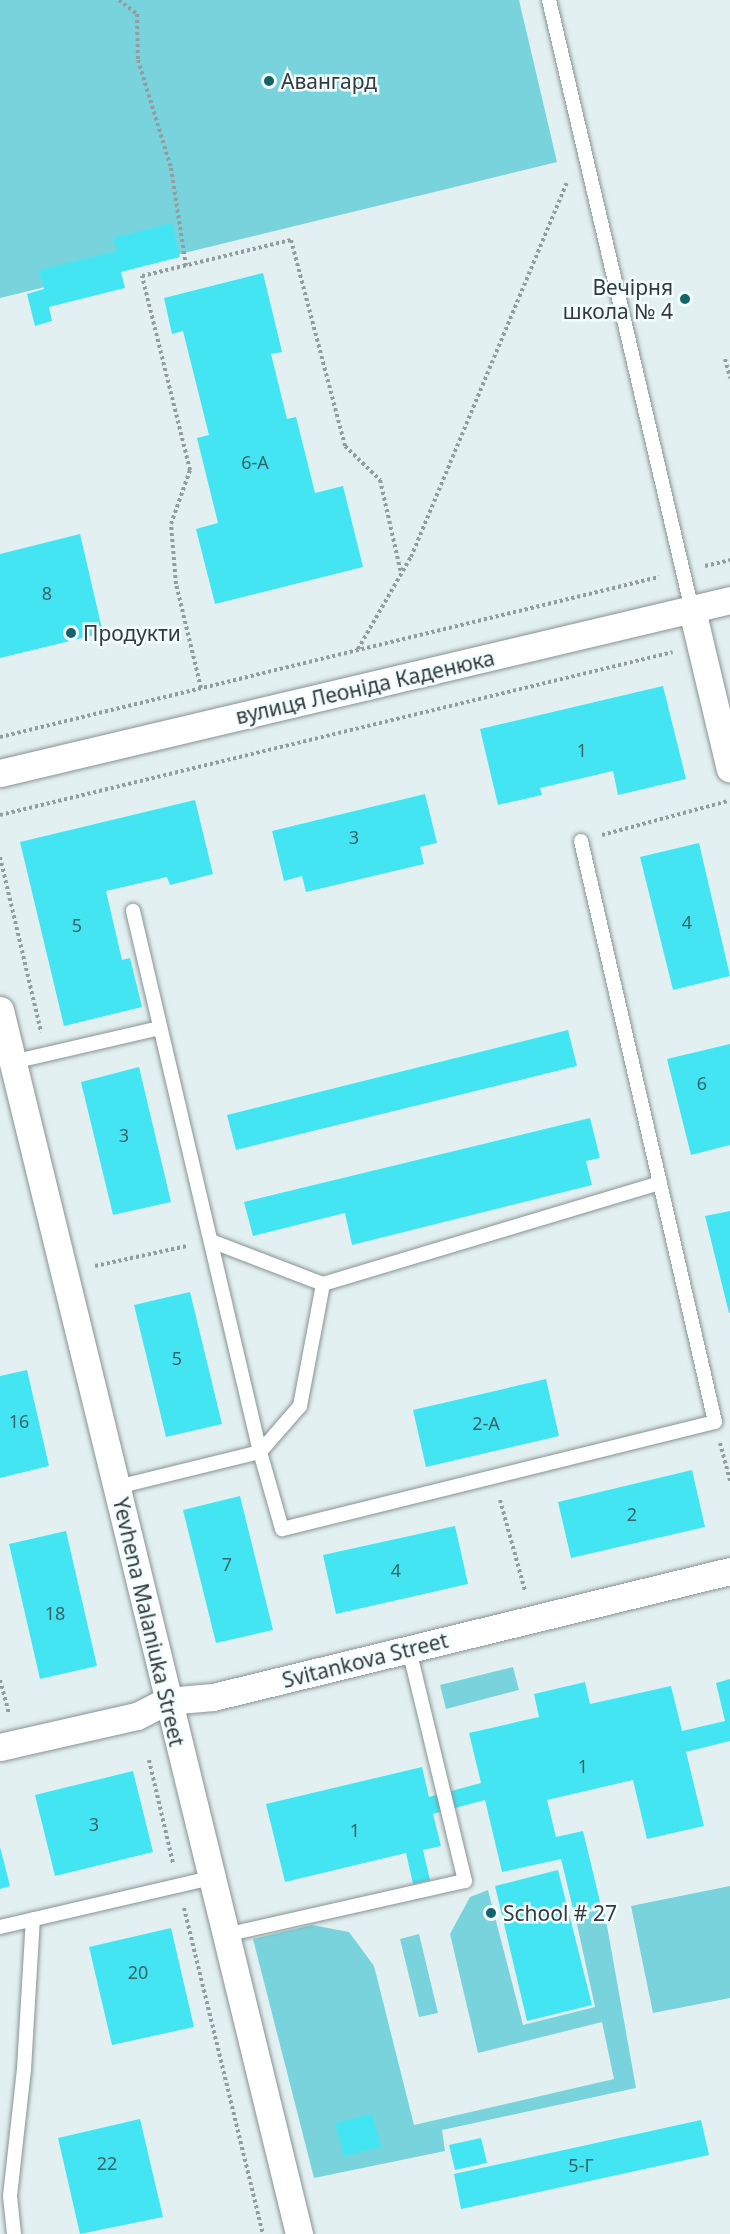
<!DOCTYPE html>
<html>
<head>
<meta charset="utf-8">
<style>
  body { margin:0 }
  #map { position:relative; width:730px; height:2234px; overflow:hidden; background:#e3f0f1; font-family:"Noto Sans",sans-serif }
  div>[style] { position:absolute }
  .green>* { inset:0; background:#79d3dc }
  .building>* { inset:0; background:#44e5f3 }
  .path>* { height:4px; margin-top:-2px; transform-origin:0; background:repeating-linear-gradient(90deg,#949d9e 0 3px,transparent 0 6px) }
  .roads { filter:drop-shadow(0 0 2px #889394) drop-shadow(0 0 2px #889394) }
  .service>* { height:14px; margin:-7px; padding:0 7px; transform-origin:7px; border-radius:7px; background:#fff }
  .minor>* { height:27px; margin:-13.5px; padding:0 13.5px; transform-origin:13.5px; border-radius:13.5px; background:#fff }
  .dots>* { width:16px; height:16px; translate:-50% -50%; box-sizing:border-box; border:3px solid #f1fdfe; border-radius:50% }
  span { translate:-50% -50%; white-space:nowrap; text-align:center; line-height:1.15; -webkit-text-stroke:5px #f1fdfe; paint-order:stroke }
  .number-label { font-size:18px; color:#396468 }
  .number-label span { -webkit-text-stroke-width:0 }
  .poi-label { font-size:21px; color:#35393a }
  .left { translate:0 -50%; text-align:left }
  .right { translate:-100% -50%; text-align:right }
  .street-label { font-size:21px; color:#35393a }
</style>
</head>
<body>
<div id="map">
  <div class="green">
    <i style="clip-path:polygon(0 0,519px 0,557px 162px,0 298px)"></i>
    <i style="clip-path:polygon(513px 1667px,519px 1690px,446px 1709px,440px 1685px)"></i>
    <i style="clip-path:polygon(730px 1886px,730px 1998px,653px 2013px,631px 1906px)"></i>
    <i style="clip-path:polygon(488px 1890px,523px 2025px,595px 2007px,575px 1915px,604px 1909px,636px 2088px,442px 2130px,445px 2151px,314px 2178px,253px 1939px,312px 1925px,349px 1932px,374px 1966px,414px 2125px,614px 2079px,602px 2022px,478px 2053px,450px 1934px,470px 1897px)"></i>
    <i style="clip-path:polygon(419px 1934px,438px 2013px,419px 2017px,400px 1939px)"></i>
  </div>
  <div class="building">
    <i style="clip-path:polygon(172px 223px,180px 257px,121px 272px,125px 288px,49px 307px,52px 321px,35px 326px,27px 294px,44px 289px,39px 270px,117px 251px,113px 238px)"></i>
    <i style="clip-path:polygon(263px 273px,282px 352px,271px 354px,287px 419px,296px 417px,315px 493px,343px 486px,363px 567px,215px 604px,196px 529px,218px 523px,197px 438px,209px 435px,183px 331px,172px 334px,164px 298px)"></i>
    <i style="clip-path:polygon(80px 534px,103px 633px,0 658px,0 554px)"></i>
    <i style="clip-path:polygon(663px 686px,686px 779px,618px 795px,613px 771px,540px 788px,542px 795px,498px 805px,480px 729px)"></i>
    <i style="clip-path:polygon(425px 794px,437px 843px,420px 847px,424px 864px,306px 892px,302px 876px,284px 881px,272px 831px)"></i>
    <i style="clip-path:polygon(195px 800px,213px 874px,170px 885px,167px 877px,106px 891px,122px 960px,130px 958px,142px 1007px,64px 1026px,20px 842px)"></i>
    <i style="clip-path:polygon(699px 843px,730px 976px,673px 990px,640px 857px)"></i>
    <i style="clip-path:polygon(568px 1030px,577px 1066px,236px 1150px,227px 1115px)"></i>
    <i style="clip-path:polygon(730px 1044px,730px 1145px,691px 1155px,667px 1059px)"></i>
    <i style="clip-path:polygon(139px 1067px,171px 1202px,113px 1215px,81px 1082px)"></i>
    <i style="clip-path:polygon(590px 1118px,600px 1158px,586px 1161px,592px 1185px,352px 1245px,345px 1213px,253px 1236px,244px 1202px)"></i>
    <i style="clip-path:polygon(730px 1211px,730px 1313px,729px 1313px,705px 1216px)"></i>
    <i style="clip-path:polygon(190px 1292px,222px 1424px,166px 1437px,134px 1305px)"></i>
    <i style="clip-path:polygon(27px 1370px,49px 1466px,0 1478px,0 1376px)"></i>
    <i style="clip-path:polygon(546px 1379px,559px 1436px,426px 1467px,413px 1410px)"></i>
    <i style="clip-path:polygon(692px 1470px,705px 1527px,571px 1558px,558px 1502px)"></i>
    <i style="clip-path:polygon(240px 1496px,273px 1630px,216px 1643px,183px 1510px)"></i>
    <i style="clip-path:polygon(455px 1526px,468px 1584px,336px 1614px,323px 1555px)"></i>
    <i style="clip-path:polygon(66px 1531px,97px 1666px,40px 1679px,9px 1544px)"></i>
    <i style="clip-path:polygon(730px 1679px,730px 1741px,686px 1752px,704px 1826px,647px 1839px,633px 1780px,547px 1800px,556px 1837px,583px 1831px,601px 1906px,574px 1913px,561px 1859px,502px 1872px,485px 1800px,433px 1814px,441px 1846px,423px 1850px,430px 1880px,413px 1884px,406px 1853px,285px 1882px,266px 1804px,422px 1767px,429px 1797px,481px 1783px,469px 1733px,539px 1717px,534px 1694px,585px 1682px,590px 1704px,671px 1686px,682px 1731px,725px 1721px,716px 1683px)"></i>
    <i style="clip-path:polygon(133px 1771px,153px 1852px,55px 1876px,35px 1795px)"></i>
    <i style="clip-path:polygon(0 1847px,10px 1886px,0 1889px)"></i>
    <i style="clip-path:polygon(558px 1870px,592px 2005px,527px 2021px,495px 1886px)"></i>
    <i style="clip-path:polygon(171px 1928px,194px 2027px,112px 2045px,89px 1947px)"></i>
    <i style="clip-path:polygon(372px 2114px,381px 2147px,344px 2156px,335px 2123px)"></i>
    <i style="clip-path:polygon(140px 2119px,163px 2217px,80px 2234px,58px 2138px)"></i>
    <i style="clip-path:polygon(701px 2120px,709px 2155px,461px 2209px,454px 2174px)"></i>
    <i style="clip-path:polygon(481px 2138px,487px 2163px,455px 2170px,449px 2145px)"></i>
  </div>
  <div class="path">
    <i style="left:119px;top:0;width:23px;rotate:38deg"></i>
    <i style="left:137px;top:14px;width:46px;rotate:88.8deg"></i>
    <i style="left:138px;top:60px;width:113px;rotate:73deg"></i>
    <i style="left:171px;top:168px;width:99px;rotate:81.3deg"></i>
    <i style="left:725px;top:359px;width:20px;rotate:75deg"></i>
    <i style="left:705px;top:566px;width:26px;rotate:-13deg"></i>
    <i style="left:358px;top:649px;width:106px;rotate:-60.1deg"></i>
    <i style="left:411px;top:557px;width:405px;rotate:-67.4deg"></i>
    <i style="left:201px;top:688px;width:107px;rotate:-103.5deg"></i>
    <i style="left:176px;top:584px;width:60px;rotate:-94.8deg"></i>
    <i style="left:171px;top:524px;width:57px;rotate:-70.6deg"></i>
    <i style="left:190px;top:470px;width:200px;rotate:-103.9deg"></i>
    <i style="left:142px;top:276px;width:153px;rotate:-13.6deg"></i>
    <i style="left:291px;top:240px;width:213px;rotate:75.3deg"></i>
    <i style="left:345px;top:446px;width:49px;rotate:44.2deg"></i>
    <i style="left:380px;top:480px;width:95px;rotate:77.3deg"></i>
    <i style="left:0;top:737px;width:678px;rotate:-13.65deg"></i>
    <i style="left:0;top:815px;width:692px;rotate:-13.61deg"></i>
    <i style="left:602px;top:835px;width:131px;rotate:-15.1deg"></i>
    <i style="left:0;top:857px;width:180px;rotate:76.8deg"></i>
    <i style="left:95px;top:1266px;width:94px;rotate:-12.3deg"></i>
    <i style="left:720px;top:1443px;width:39px;rotate:75deg"></i>
    <i style="left:500px;top:1500px;width:94px;rotate:74.6deg"></i>
    <i style="left:0;top:1680px;width:35px;rotate:75deg"></i>
    <i style="left:149px;top:1760px;width:106px;rotate:76.9deg"></i>
    <i style="left:184px;top:1908px;width:335px;rotate:76.4deg"></i>
  </div>
  <div class="roads">
    <div class="service">
      <i style="left:549px;top:0;width:627px;rotate:76.81deg"></i>
      <i style="left:581px;top:841px;width:596px;rotate:77.01deg"></i>
      <i style="left:715px;top:1422px;width:446px;rotate:166.1deg"></i>
      <i style="left:282px;top:1529px;width:80px;rotate:-105.9deg"></i>
      <i style="left:260px;top:1452px;width:61px;rotate:-49deg"></i>
      <i style="left:300px;top:1406px;width:124px;rotate:-79.3deg"></i>
      <i style="left:323px;top:1284px;width:352px;rotate:-16.7deg"></i>
      <i style="left:8px;top:1063px;width:156px;rotate:-13deg"></i>
      <i style="left:211px;top:1241px;width:120px;rotate:21deg"></i>
      <i style="left:117px;top:1487px;width:147px;rotate:-13.8deg"></i>
      <i style="left:260px;top:1452px;width:556px;rotate:-103.21deg"></i>
      <i style="left:0;top:1927px;width:217px;rotate:-13.1deg"></i>
      <i style="left:225px;top:1935px;width:246px;rotate:-12.7deg"></i>
      <i style="left:465px;top:1881px;width:238px;rotate:-103.6deg"></i>
      <i style="left:14px;top:2234px;width:38px;rotate:-96deg"></i>
      <i style="left:10px;top:2196px;width:128px;rotate:-83.7deg"></i>
      <i style="left:24px;top:2069px;width:150px;rotate:-86.6deg"></i>
    </div>
    <div class="minor">
      <i style="left:692px;top:610px;width:163px;rotate:76.6deg"></i>
      <i style="left:0;top:773px;width:750px;rotate:-13.33deg"></i>
      <i style="left:0;top:1010px;width:1260px;rotate:76.27deg"></i>
      <i style="left:0;top:1747px;width:140px;rotate:-12.8deg"></i>
      <i style="left:137px;top:1716px;width:34px;rotate:-27deg"></i>
      <i style="left:167px;top:1701px;width:46px;rotate:-5deg"></i>
      <i style="left:213px;top:1697px;width:532px;rotate:-13.7deg"></i>
    </div>
  </div>
  <div class="dots">
    <i style="left:269px;top:81px;background:#14636a"></i>
    <i style="left:685px;top:299px;background:#14636a"></i>
    <i style="left:71px;top:633px;background:#14636a"></i>
    <i style="left:491px;top:1913px;background:#14636a"></i>
  </div>
  <div class="number-label">
    <span style="left:255px;top:462px">6-А</span>
    <span style="left:47px;top:593px">8</span>
    <span style="left:582px;top:750px">1</span>
    <span style="left:354px;top:837px">3</span>
    <span style="left:687px;top:922px">4</span>
    <span style="left:77px;top:925px">5</span>
    <span style="left:702px;top:1083px">6</span>
    <span style="left:124px;top:1135px">3</span>
    <span style="left:177px;top:1358px">5</span>
    <span style="left:19px;top:1421px">16</span>
    <span style="left:486px;top:1423px">2-А</span>
    <span style="left:632px;top:1514px">2</span>
    <span style="left:227px;top:1564px">7</span>
    <span style="left:396px;top:1570px">4</span>
    <span style="left:55px;top:1613px">18</span>
    <span style="left:583px;top:1766px">1</span>
    <span style="left:94px;top:1824px">3</span>
    <span style="left:355px;top:1830px">1</span>
    <span style="left:138px;top:1972px">20</span>
    <span style="left:107px;top:2163px">22</span>
    <span style="left:581px;top:2165px">5-Г</span>
  </div>
  <div class="poi-label">
    <span class="left" style="left:281px;top:81px">Авангард</span>
    <span class="right" style="left:673px;top:299px">Вечірня<br>школа № 4</span>
    <span class="left" style="left:83px;top:633px">Продукти</span>
    <span class="left" style="left:503px;top:1913px">School # 27</span>
  </div>
  <div class="street-label">
    <span style="left:365px;top:687px;rotate:-13deg">вулиця Леоніда Каденюка</span>
    <span style="left:149px;top:1622px;rotate:77deg">Yevhena Malaniuka Street</span>
    <span style="left:365px;top:1660px;rotate:-14deg">Svitankova Street</span>
  </div>
</div>
</body>
</html>
